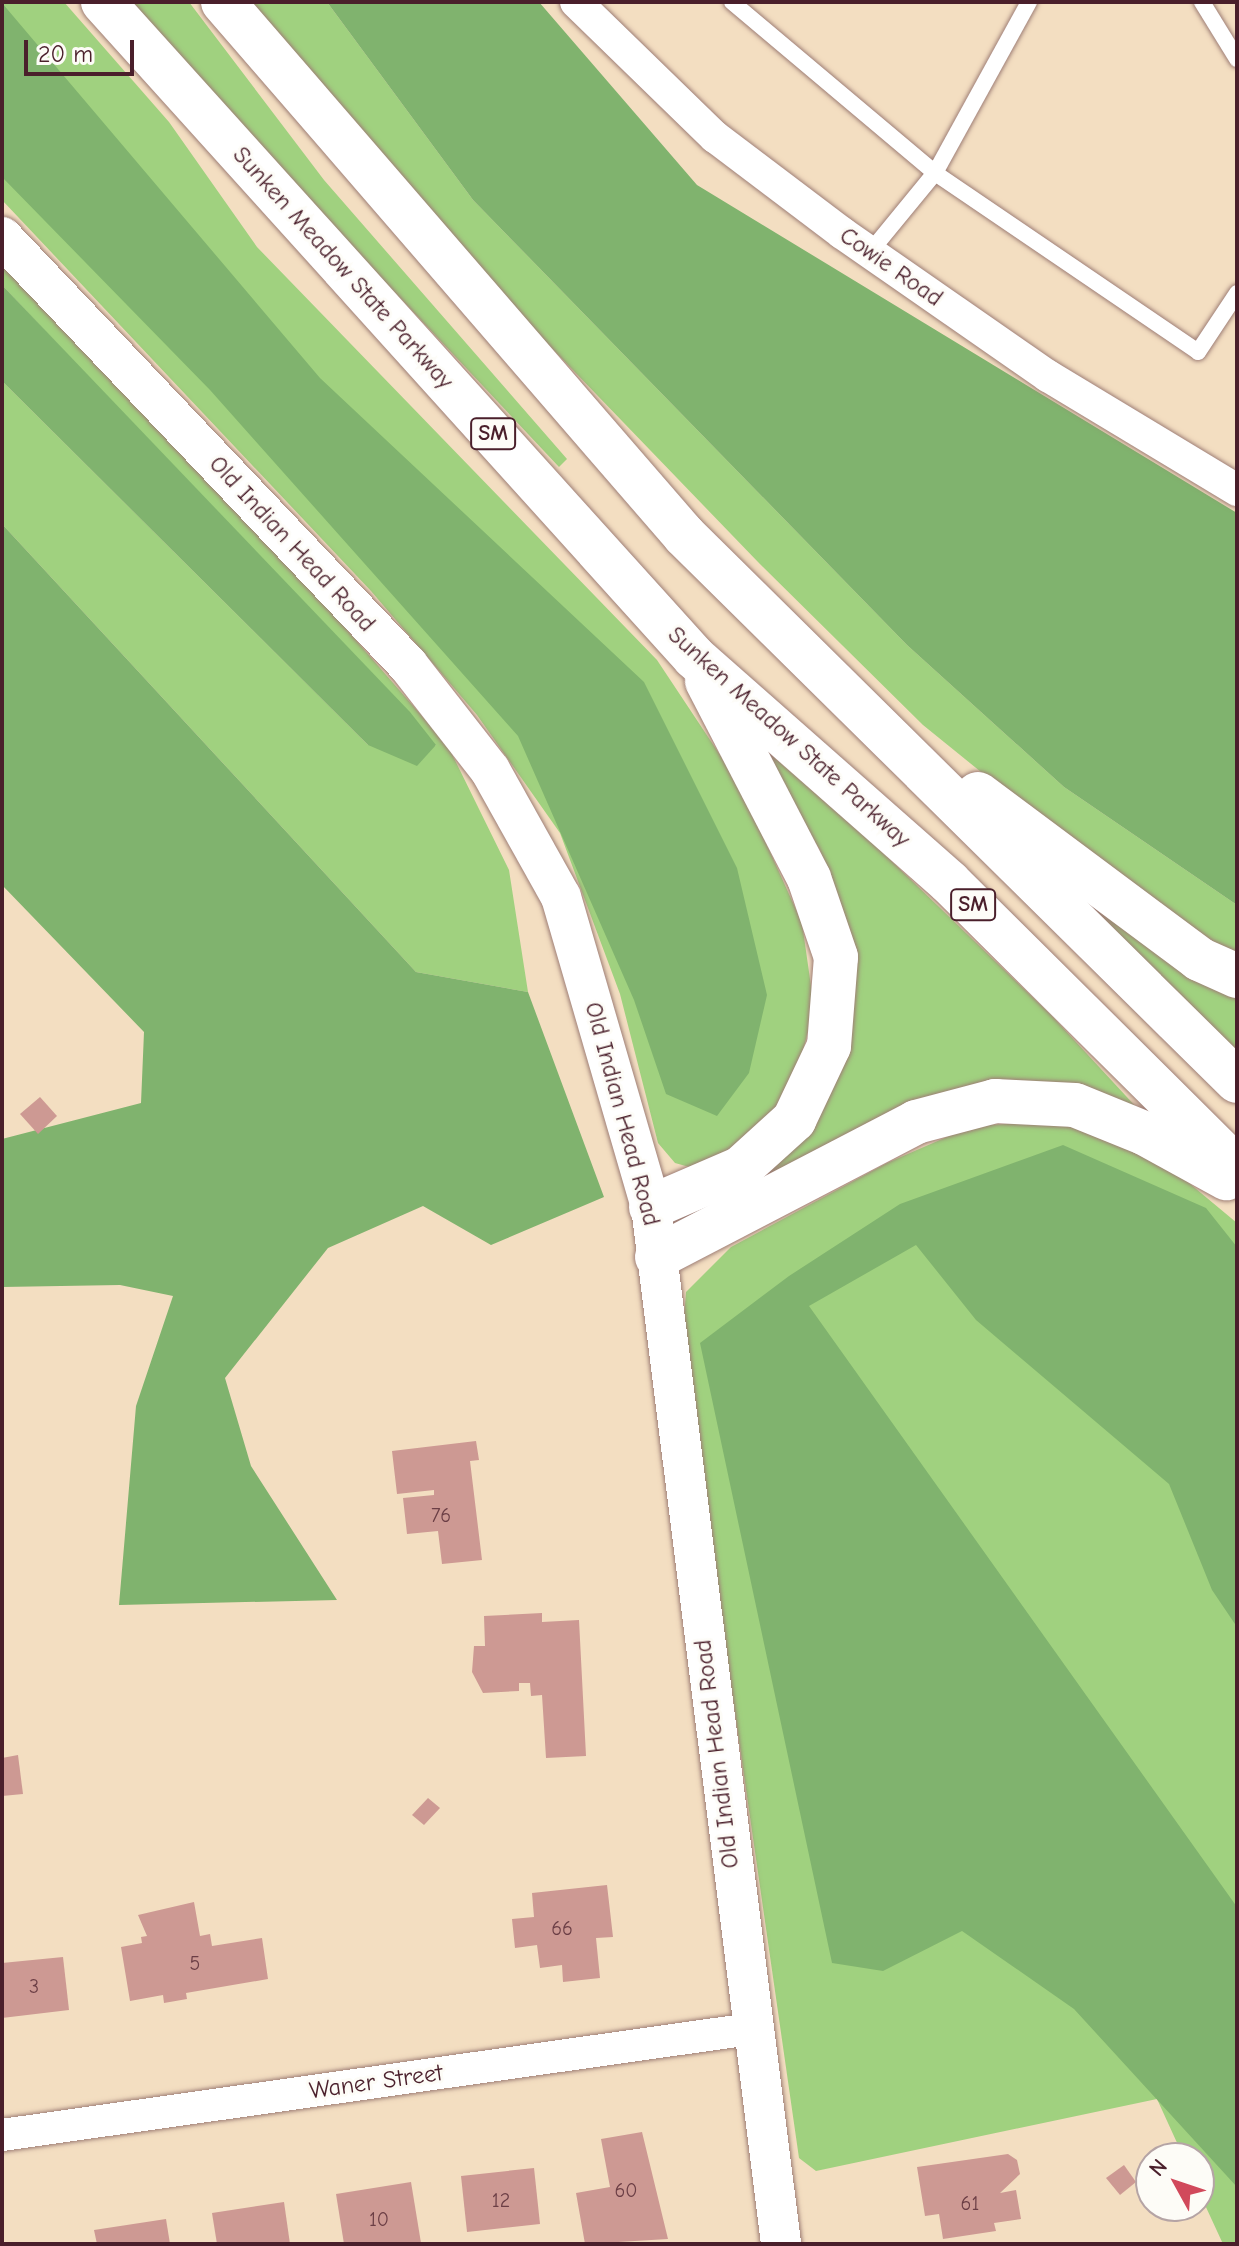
<!DOCTYPE html>
<html>
<head>
<meta charset="utf-8">
<style>
  body { margin:0 }
  #map { position:relative; width:1239px; height:2246px; overflow:hidden; background:#f3dec1; font-family:"Comic Neue",sans-serif }
  div>[style] { position:absolute }
  .green>* { inset:0; background:#a0d17f }
  .forest>* { inset:0; background:#80b36e }
  .building>* { inset:0; background:#cd9993 }
  .roads { filter:drop-shadow(0 0 2px #9e7e76) drop-shadow(0 0 2px #9e7e76) }
  .service>* { height:16px; margin:-8px; padding:0 8px; transform-origin:8px; border-radius:8px; background:#fff }
  .minor>* { height:32px; margin:-16px; padding:0 16px; transform-origin:16px; border-radius:16px; background:#fff }
  .tertiary>* { height:40px; margin:-20px; padding:0 20px; transform-origin:20px; border-radius:20px; background:#fff }
  .motorway>* { height:44px; margin:-22px; padding:0 22px; transform-origin:22px; border-radius:22px; background:#fff }
  span { translate:-50% -50%; white-space:nowrap; text-align:center; line-height:1.15; -webkit-text-stroke:6px #fdfcf7; paint-order:stroke }
  .number-label { font-size:20px; color:#6b3e45 }
  .number-label span { -webkit-text-stroke-width:0 }
  .shield-label span { padding:2px 6px; background:#fdfcf7; border:2px solid; border-radius:6px; -webkit-text-stroke-width:0 }
  .shield-label { font-size:22px; color:#4a1f2b; font-weight:700 }
  .street-label { font-size:24px; color:#4a1f2b }
  .frame { position:absolute; inset:0; border:4px solid #4a1f2b; pointer-events:none }
  .north { position:absolute; left:1135px; top:2142px; width:80px; height:80px; box-sizing:border-box; background:#fdfcf7; border:2px solid #b5a4a5; border-radius:50%; rotate:310deg; font-size:22px; font-weight:700; line-height:32px; text-align:center; color:#4a1f2b }
  .north::after { content:''; display:block; margin:auto; width:28px; height:36px; background:#d1495b; clip-path:polygon(50% 0,100% 100%,50% 72%,0 100%) }
  .scale { position:absolute; left:24px; top:40px; width:110px; height:36px; box-sizing:border-box; border:4px solid #4a1f2b; border-top:0; padding-left:10px; font-size:24px; line-height:28px; white-space:nowrap; color:#4a1f2b; -webkit-text-stroke:6px #fdfcf7; paint-order:stroke }
</style>
</head>
<body>
<div id="map">
  <div class="green">
    <i style="clip-path:polygon(2px 2px,64px 2px,169px 122px,257px 247px,657px 660px,740px 785px,802px 923px,814px 1007px,793px 1091px,747px 1143px,700px 1170px,675px 1163px,658px 1143px,620px 994px,560px 833px,477px 715px,371px 591px,2px 200px)"></i>
    <i style="clip-path:polygon(122px 2px,189px 2px,324px 180px,567px 459px,559px 467px)"></i>
    <i style="clip-path:polygon(248px 2px,327px 2px,473px 200px,907px 645px,1064px 787px,1237px 905px,1237px 958px,1049px 827px,923px 725px,758px 562px,433px 225px)"></i>
    <i style="clip-path:polygon(2px 262px,293px 568px,448px 746px,509px 870px,528px 992px,416px 972px,2px 524px,2px 381px,368px 745px,436px 746px,2px 285px)"></i>
    <i style="clip-path:polygon(770px 754px,877px 847px,1051px 1015px,1138px 1109px,1028px 1081px,766px 1175px,827px 1096px,849px 946px,820px 850px,763px 760px)"></i>
    <i style="clip-path:polygon(1041px 863px,1197px 977px,1237px 999px,1237px 1058px)"></i>
    <i style="clip-path:polygon(1073px 1120px,1147px 1148px,1237px 1223px,1237px 2244px,1223px 2244px,1199px 2192px,1199px 2158px,1184px 2158px,1157px 2099px,816px 2171px,799px 2158px,682px 1344px,686px 1292px,731px 1247px,887px 1163px,972px 1126px)"></i>
  </div>
  <div class="forest">
    <i style="clip-path:polygon(327px 2px,539px 2px,697px 185px,1237px 513px,1237px 905px,1064px 787px,907px 645px,473px 200px)"></i>
    <i style="clip-path:polygon(2px 3px,320px 378px,644px 682px,737px 868px,767px 995px,749px 1073px,717px 1116px,666px 1094px,634px 1000px,518px 736px,210px 390px,2px 177px)"></i>
    <i style="clip-path:polygon(2px 285px,410px 712px,436px 745px,417px 766px,368px 745px,2px 381px)"></i>
    <i style="clip-path:polygon(2px 524px,416px 972px,528px 992px,604px 1197px,491px 1245px,423px 1206px,328px 1248px,225px 1378px,251px 1466px,337px 1600px,119px 1605px,136px 1406px,173px 1296px,120px 1285px,2px 1287px,2px 1139px,141px 1103px,144px 1032px,2px 885px)"></i>
    <i style="clip-path:polygon(1063px 1145px,1206px 1208px,1237px 1247px,1237px 1627px,1212px 1590px,1169px 1484px,976px 1320px,916px 1245px,809px 1306px,1237px 1907px,1237px 2187px,1074px 2009px,962px 1931px,883px 1971px,832px 1963px,700px 1343px,789px 1276px,900px 1204px)"></i>
  </div>
  <div class="building">
    <i style="clip-path:polygon(40px 1097px,57px 1116px,38px 1134px,20px 1114px)"></i>
    <i style="clip-path:polygon(476px 1441px,479px 1460px,470px 1461px,482px 1560px,442px 1564px,438px 1531px,407px 1534px,403px 1498px,434px 1495px,434px 1490px,397px 1494px,392px 1451px)"></i>
    <i style="clip-path:polygon(542px 1613px,542px 1622px,579px 1620px,586px 1756px,546px 1758px,542px 1695px,531px 1696px,530px 1683px,519px 1683px,519px 1691px,483px 1693px,472px 1672px,474px 1646px,485px 1646px,484px 1616px)"></i>
    <i style="clip-path:polygon(18px 1755px,23px 1794px,2px 1796px,2px 1758px)"></i>
    <i style="clip-path:polygon(428px 1798px,440px 1808px,424px 1825px,412px 1815px)"></i>
    <i style="clip-path:polygon(607px 1885px,613px 1937px,596px 1938px,600px 1978px,563px 1982px,562px 1965px,540px 1968px,537px 1945px,515px 1948px,512px 1919px,534px 1917px,532px 1893px)"></i>
    <i style="clip-path:polygon(194px 1902px,200px 1936px,210px 1934px,212px 1946px,262px 1938px,268px 1979px,186px 1993px,187px 1999px,164px 2003px,163px 1995px,130px 2001px,121px 1947px,142px 1943px,141px 1937px,147px 1936px,138px 1915px)"></i>
    <i style="clip-path:polygon(63px 1957px,69px 2010px,2px 2018px,2px 1963px)"></i>
    <i style="clip-path:polygon(642px 2132px,668px 2239px,585px 2244px,576px 2193px,610px 2187px,601px 2139px)"></i>
    <i style="clip-path:polygon(1008px 2154px,1017px 2160px,1020px 2174px,1000px 2193px,1016px 2190px,1021px 2219px,994px 2223px,996px 2231px,943px 2239px,939px 2214px,925px 2216px,917px 2167px)"></i>
    <i style="clip-path:polygon(1124px 2165px,1136px 2182px,1120px 2195px,1106px 2178px)"></i>
    <i style="clip-path:polygon(534px 2168px,540px 2224px,467px 2232px,461px 2176px)"></i>
    <i style="clip-path:polygon(411px 2182px,421px 2243px,344px 2244px,336px 2194px)"></i>
    <i style="clip-path:polygon(284px 2202px,290px 2244px,217px 2244px,212px 2213px)"></i>
    <i style="clip-path:polygon(166px 2219px,170px 2244px,97px 2244px,94px 2230px)"></i>
  </div>
  <div class="roads">
    <div class="service">
      <i style="left:732px;top:2px;width:265px;rotate:40.1deg"></i>
      <i style="left:935px;top:173px;width:318px;rotate:34.2deg"></i>
      <i style="left:1198px;top:352px;width:71px;rotate:-56.5deg"></i>
      <i style="left:1202px;top:2px;width:67px;rotate:58.4deg"></i>
      <i style="left:870px;top:252px;width:102px;rotate:-50.6deg"></i>
      <i style="left:935px;top:173px;width:195px;rotate:-61.2deg"></i>
    </div>
    <div class="minor">
      <i style="left:576px;top:2px;width:194px;rotate:44.2deg"></i>
      <i style="left:715px;top:137px;width:159px;rotate:37.1deg"></i>
      <i style="left:842px;top:233px;width:251px;rotate:34.8deg"></i>
      <i style="left:1048px;top:376px;width:221px;rotate:31.1deg"></i>
      <i style="left:2px;top:2135px;width:756px;rotate:-8.06deg"></i>
    </div>
    <div class="tertiary">
      <i style="left:2px;top:237px;width:590px;rotate:46.51deg"></i>
      <i style="left:408px;top:665px;width:133px;rotate:52deg"></i>
      <i style="left:490px;top:770px;width:145px;rotate:60.8deg"></i>
      <i style="left:561px;top:897px;width:323px;rotate:73.8deg"></i>
      <i style="left:651px;top:1207px;width:1045px;rotate:82.85deg"></i>
    </div>
    <div class="motorway">
      <i style="left:103px;top:2px;width:882px;rotate:47.94deg"></i>
      <i style="left:694px;top:657px;width:340px;rotate:41.4deg"></i>
      <i style="left:949px;top:882px;width:406px;rotate:44.8deg"></i>
      <i style="left:223px;top:2px;width:705px;rotate:49.14deg"></i>
      <i style="left:684px;top:535px;width:777px;rotate:44.64deg"></i>
      <i style="left:978px;top:794px;width:276px;rotate:36.7deg"></i>
      <i style="left:1199px;top:959px;width:42px;rotate:24.1deg"></i>
      <i style="left:651px;top:1207px;width:98px;rotate:-23.4deg"></i>
      <i style="left:741px;top:1168px;width:72px;rotate:-42.2deg"></i>
      <i style="left:794px;top:1120px;width:82px;rotate:-64.7deg"></i>
      <i style="left:829px;top:1046px;width:89px;rotate:-85.5deg"></i>
      <i style="left:836px;top:957px;width:83px;rotate:-108.9deg"></i>
      <i style="left:809px;top:878px;width:222px;rotate:-117.4deg"></i>
      <i style="left:657px;top:1257px;width:292px;rotate:-27.5deg"></i>
      <i style="left:916px;top:1122px;width:82px;rotate:-14.9deg"></i>
      <i style="left:995px;top:1101px;width:80px;rotate:2.9deg"></i>
      <i style="left:1075px;top:1105px;width:74px;rotate:22.1deg"></i>
      <i style="left:1144px;top:1133px;width:94px;rotate:28.8deg"></i>
    </div>
  </div>
  <div class="number-label">
    <span style="left:441px;top:1515px">76</span>
    <span style="left:562px;top:1928px">66</span>
    <span style="left:195px;top:1963px">5</span>
    <span style="left:34px;top:1986px">3</span>
    <span style="left:626px;top:2190px">60</span>
    <span style="left:501px;top:2200px">12</span>
    <span style="left:970px;top:2203px">61</span>
    <span style="left:379px;top:2219px">10</span>
  </div>
  <div class="shield-label">
    <span style="left:493px;top:434px">SM</span>
    <span style="left:973px;top:905px">SM</span>
  </div>
  <div class="street-label">
    <span style="left:891px;top:267px;rotate:35deg">Cowie Road</span>
    <span style="left:343px;top:268px;rotate:48deg">Sunken Meadow State Parkway</span>
    <span style="left:292px;top:544px;rotate:47deg">Old Indian Head Road</span>
    <span style="left:789px;top:737px;rotate:42deg">Sunken Meadow State Parkway</span>
    <span style="left:622px;top:1114px;rotate:75deg">Old Indian Head Road</span>
    <span style="left:717px;top:1754px;rotate:-97deg">Old Indian Head Road</span>
    <span style="left:376px;top:2082px;rotate:-8deg">Waner Street</span>
  </div>
  <div class="frame"></div>
  <div class="north">N</div>
  <div class="scale">20 m</div>
</div>
</body>
</html>
